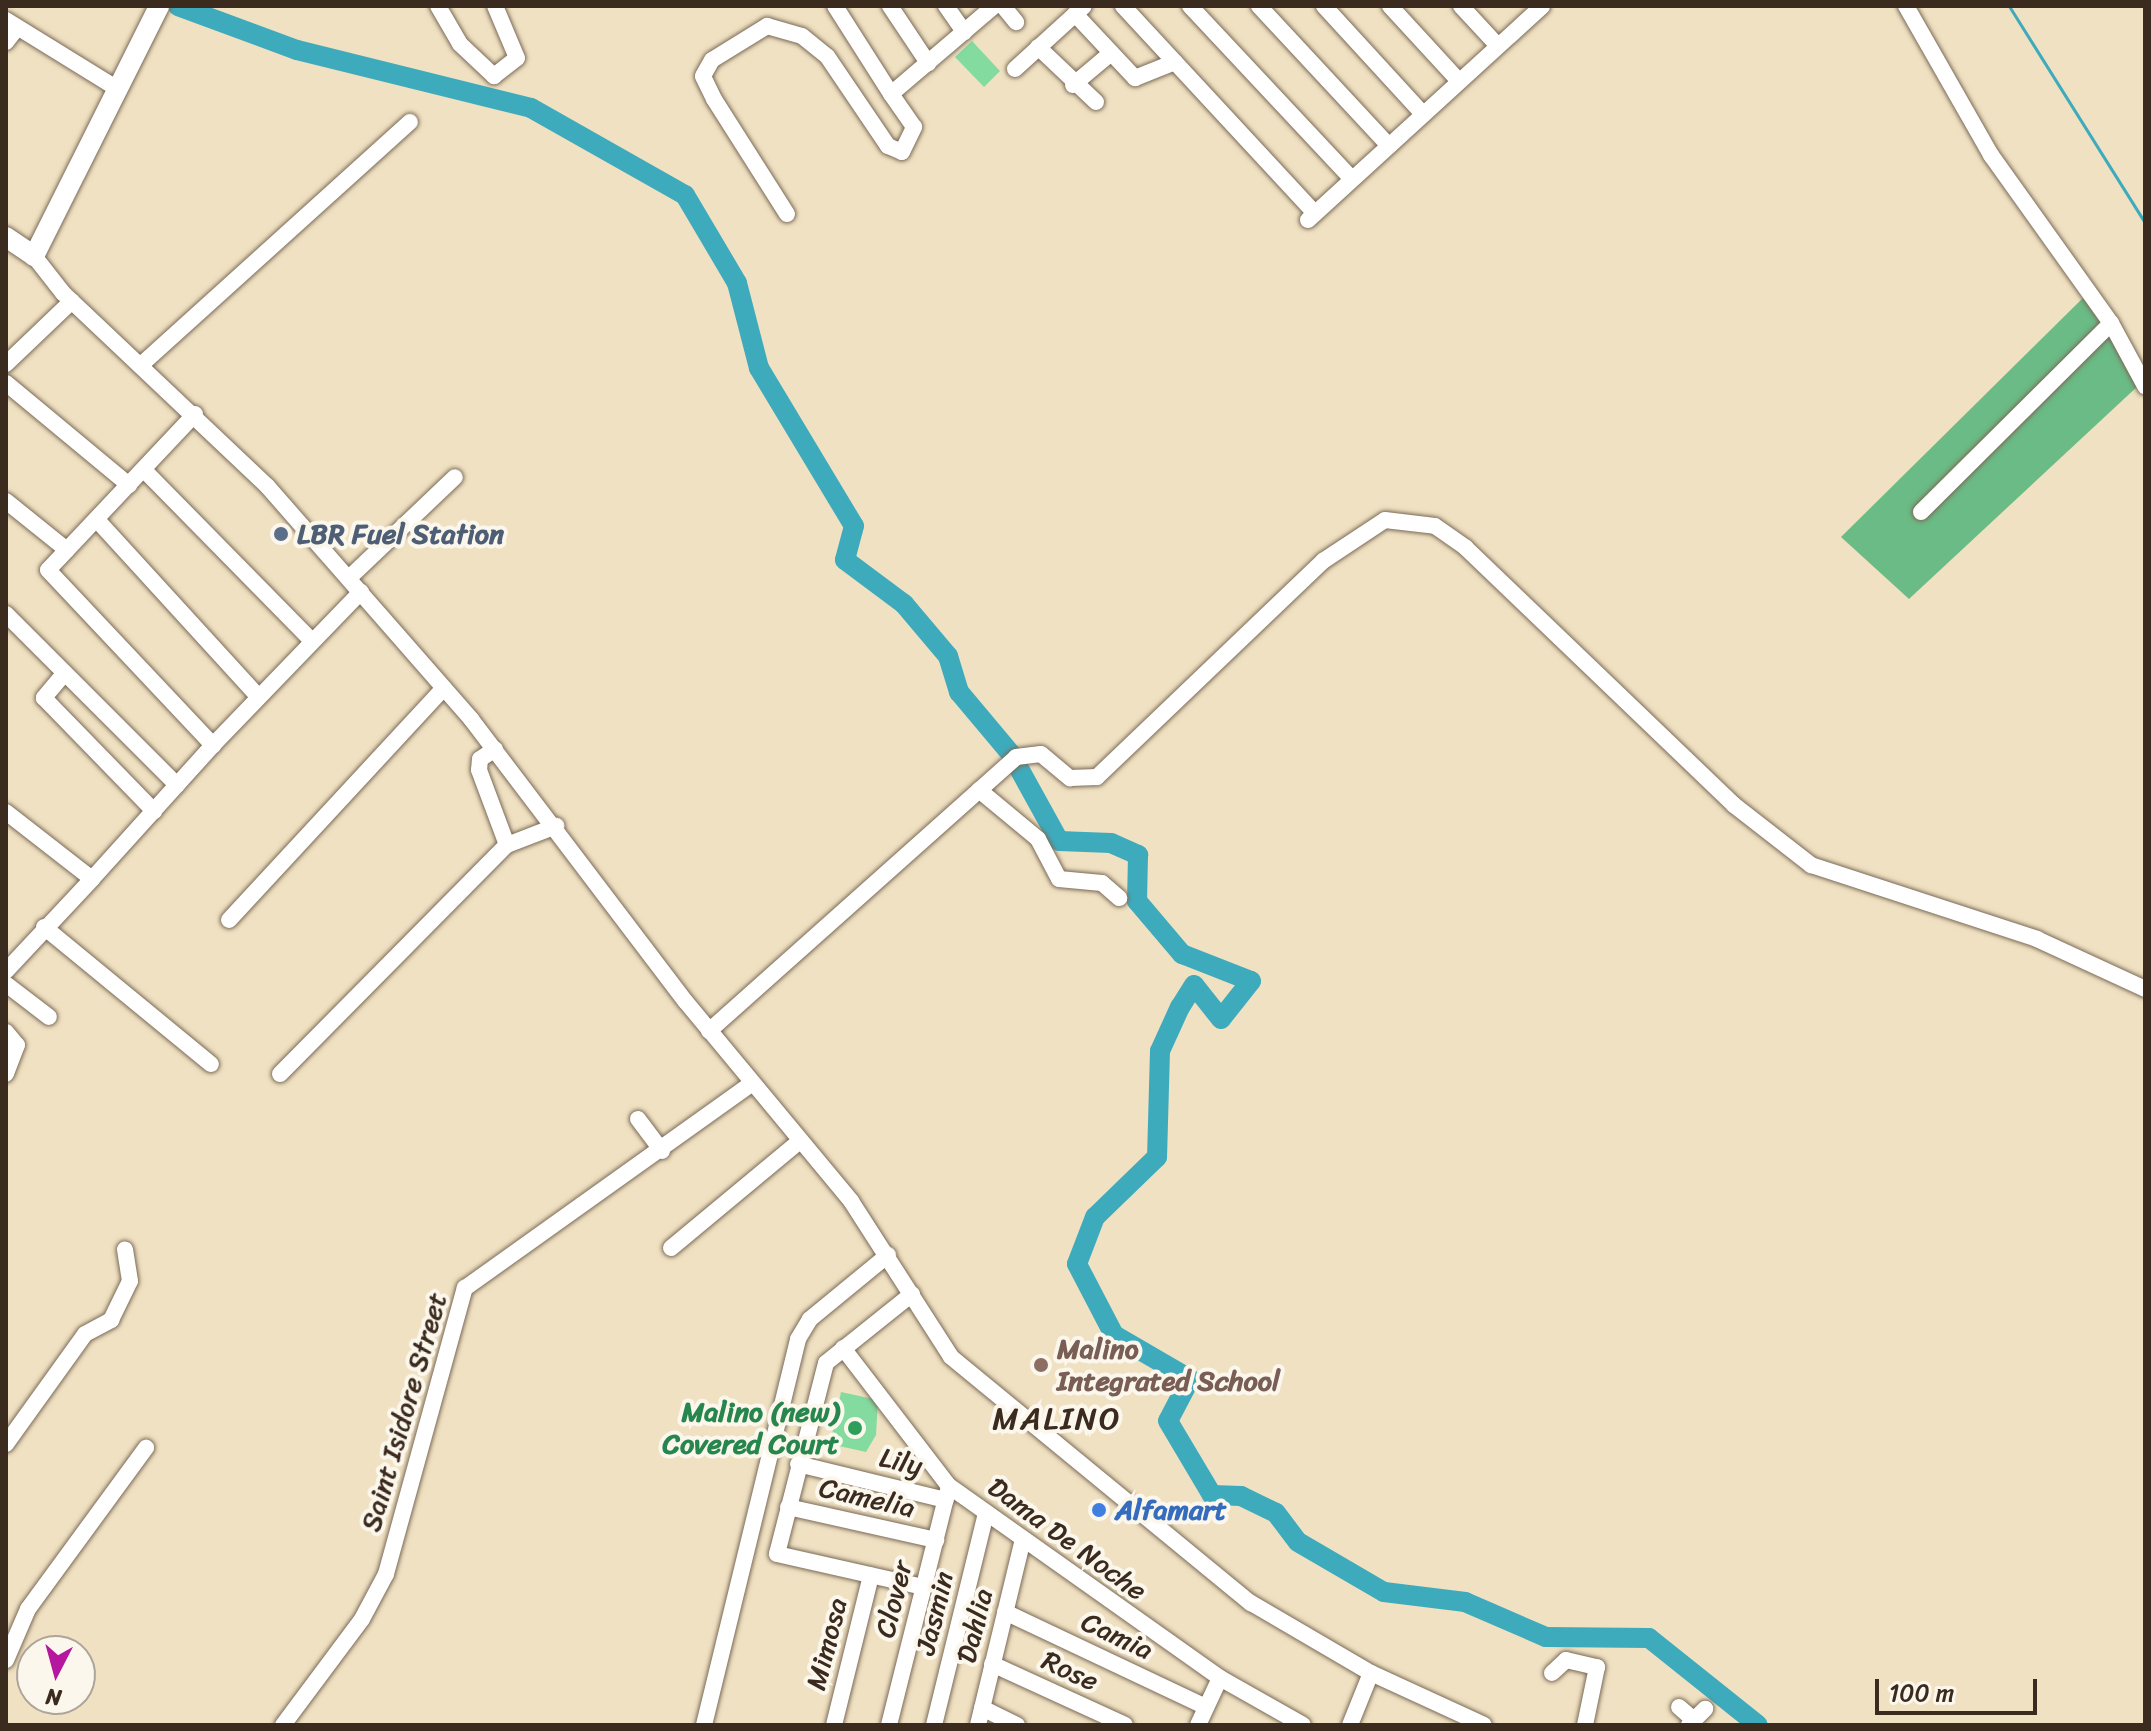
<!DOCTYPE html>
<html>
<head>
<meta charset="utf-8">
<style>
  body { margin:0 }
  #map { position:relative; width:2151px; height:1731px; overflow:hidden; background:#f0e1c2; font-family:Sriracha,sans-serif }
  div>[style] { position:absolute }
  .green>* { inset:0; background:#84db9f }
  .forest>* { inset:0; background:#6bbb86 }
  .stream>* { height:3px; margin:-1.5px; padding:0 1.5px; transform-origin:1.5px; border-radius:1.5px; background:#3eabbd }
  .river>* { height:20px; margin:-10px; padding:0 10px; transform-origin:10px; border-radius:10px; background:#3eabbd }
  .roads { filter:drop-shadow(0 0 2px #7a6a57) drop-shadow(0 0 2px #7a6a57) }
  .minor>* { height:16px; margin:-8px; padding:0 8px; transform-origin:8px; border-radius:8px; background:#fff }
  .major>* { height:20px; margin:-10px; padding:0 10px; transform-origin:10px; border-radius:10px; background:#fff }
  .dots>* { width:22px; height:22px; translate:-50% -50%; box-sizing:border-box; border:4px solid #fbf7ec; border-radius:50% }
  span { translate:-50% -50%; white-space:nowrap; text-align:center; line-height:1.15; -webkit-text-stroke:8px #fbf7ec; paint-order:stroke }
  .service-label { font-size:28px; color:#4e5e75; font-weight:700 }
  .left { translate:0 -50%; text-align:left }
  .education-label { font-size:28px; color:#785e54; font-weight:700 }
  .street-label { font-size:28px; color:#3b2a1e }
  .leisure-label { font-size:28px; color:#27864d; font-weight:700 }
  .right { translate:-100% -50%; text-align:right }
  .shop-label { font-size:28px; color:#366cbe; font-weight:700 }
  .quarter-label { font-size:32px; color:#3b2a1e; letter-spacing:2px }
  .frame { position:absolute; inset:0; border:8px solid #3b2a1e; pointer-events:none }
  .north { position:absolute; left:16px; top:1635px; width:80px; height:80px; box-sizing:border-box; background:#fbf7ec; border:2px solid #aea59a; border-radius:50%; rotate:186deg; font-size:22px; font-weight:700; line-height:32px; text-align:center; color:#3b2a1e }
  .north::after { content:''; display:block; margin:auto; width:28px; height:36px; background:#b5179e; clip-path:polygon(50% 0,100% 100%,50% 72%,0 100%) }
  .scale { position:absolute; left:1875px; top:1679px; width:162px; height:36px; box-sizing:border-box; border:4px solid #3b2a1e; border-top:0; padding-left:10px; font-size:24px; line-height:28px; white-space:nowrap; color:#3b2a1e; -webkit-text-stroke:6px #fbf7ec; paint-order:stroke }
</style>
</head>
<body>
<div id="map">
  <div class="green">
    <i style="clip-path:polygon(972px 41px,1000px 71px,984px 87px,955px 57px)"></i>
    <i style="clip-path:polygon(841px 1392px,878px 1400px,876px 1435px,866px 1452px,830px 1444px)"></i>
  </div>
  <div class="forest">
    <i style="clip-path:polygon(2085px 296px,2139px 385px,1909px 599px,1841px 537px)"></i>
  </div>
  <div class="stream">
    <i style="left:2009px;top:6px;width:256px;rotate:57.9deg"></i>
  </div>
  <div class="river">
    <i style="left:178px;top:6px;width:127px;rotate:20.3deg"></i>
    <i style="left:297px;top:50px;width:241px;rotate:13.9deg"></i>
    <i style="left:531px;top:108px;width:177px;rotate:29.5deg"></i>
    <i style="left:685px;top:195px;width:102px;rotate:59.4deg"></i>
    <i style="left:737px;top:283px;width:88px;rotate:75.5deg"></i>
    <i style="left:759px;top:368px;width:184px;rotate:59deg"></i>
    <i style="left:854px;top:526px;width:35px;rotate:105deg"></i>
    <i style="left:845px;top:560px;width:74px;rotate:36.7deg"></i>
    <i style="left:904px;top:604px;width:68px;rotate:49.8deg"></i>
    <i style="left:948px;top:656px;width:38px;rotate:73deg"></i>
    <i style="left:959px;top:692px;width:81px;rotate:50deg"></i>
    <i style="left:1011px;top:754px;width:99px;rotate:61.1deg"></i>
    <i style="left:1059px;top:841px;width:52px;rotate:2.2deg"></i>
    <i style="left:1111px;top:843px;width:30px;rotate:24deg"></i>
    <i style="left:1138px;top:855px;width:46px;rotate:91.2deg"></i>
    <i style="left:1137px;top:901px;width:70px;rotate:49.7deg"></i>
    <i style="left:1182px;top:954px;width:74px;rotate:21.4deg"></i>
    <i style="left:1251px;top:981px;width:48px;rotate:128.3deg"></i>
    <i style="left:1221px;top:1019px;width:43px;rotate:-128.5deg"></i>
    <i style="left:1194px;top:985px;width:26px;rotate:122deg"></i>
    <i style="left:1180px;top:1007px;width:48px;rotate:114.4deg"></i>
    <i style="left:1160px;top:1051px;width:106px;rotate:91.6deg"></i>
    <i style="left:1157px;top:1157px;width:86px;rotate:135.9deg"></i>
    <i style="left:1095px;top:1217px;width:50px;rotate:111deg"></i>
    <i style="left:1077px;top:1264px;width:80px;rotate:62.5deg"></i>
    <i style="left:1114px;top:1335px;width:88px;rotate:30.1deg"></i>
    <i style="left:1190px;top:1379px;width:47px;rotate:117.6deg"></i>
    <i style="left:1168px;top:1421px;width:86px;rotate:59.3deg"></i>
    <i style="left:1212px;top:1495px;width:29px;rotate:2deg"></i>
    <i style="left:1241px;top:1496px;width:39px;rotate:26deg"></i>
    <i style="left:1276px;top:1513px;width:36px;rotate:53deg"></i>
    <i style="left:1298px;top:1542px;width:99px;rotate:30.2deg"></i>
    <i style="left:1384px;top:1592px;width:82px;rotate:7deg"></i>
    <i style="left:1465px;top:1602px;width:88px;rotate:23.4deg"></i>
    <i style="left:1546px;top:1637px;width:103px;rotate:0.6deg"></i>
    <i style="left:1649px;top:1638px;width:139px;rotate:38.6deg"></i>
  </div>
  <div class="roads">
    <div class="minor">
      <i style="left:438px;top:6px;width:44px;rotate:59.9deg"></i>
      <i style="left:460px;top:44px;width:47px;rotate:43.3deg"></i>
      <i style="left:494px;top:76px;width:29px;rotate:-38deg"></i>
      <i style="left:517px;top:58px;width:56px;rotate:-112.9deg"></i>
      <i style="left:835px;top:6px;width:104px;rotate:57.5deg"></i>
      <i style="left:891px;top:94px;width:135px;rotate:-40.5deg"></i>
      <i style="left:890px;top:6px;width:69px;rotate:56.3deg"></i>
      <i style="left:946px;top:6px;width:32px;rotate:55deg"></i>
      <i style="left:1003px;top:6px;width:21px;rotate:51deg"></i>
      <i style="left:1123px;top:6px;width:282px;rotate:47.2deg"></i>
      <i style="left:1190px;top:6px;width:237px;rotate:46.9deg"></i>
      <i style="left:1259px;top:6px;width:191px;rotate:47.1deg"></i>
      <i style="left:1324px;top:6px;width:147px;rotate:47.5deg"></i>
      <i style="left:1390px;top:6px;width:102px;rotate:47.4deg"></i>
      <i style="left:1461px;top:6px;width:54px;rotate:47.2deg"></i>
      <i style="left:1906px;top:6px;width:172px;rotate:60.3deg"></i>
      <i style="left:1991px;top:155px;width:206px;rotate:54.5deg"></i>
      <i style="left:2111px;top:323px;width:72px;rotate:61.6deg"></i>
      <i style="left:1075px;top:14px;width:88px;rotate:46.8deg"></i>
      <i style="left:1135px;top:78px;width:43px;rotate:-21.8deg"></i>
      <i style="left:6px;top:20px;width:129px;rotate:31.7deg"></i>
      <i style="left:6px;top:42px;width:18px;rotate:-52deg"></i>
      <i style="left:1038px;top:47px;width:80px;rotate:43.5deg"></i>
      <i style="left:1015px;top:69px;width:93px;rotate:-42.4deg"></i>
      <i style="left:1073px;top:85px;width:50px;rotate:-40.1deg"></i>
      <i style="left:787px;top:214px;width:136px;rotate:-122.4deg"></i>
      <i style="left:714px;top:99px;width:25px;rotate:-116deg"></i>
      <i style="left:703px;top:76px;width:18px;rotate:-61deg"></i>
      <i style="left:712px;top:60px;width:65px;rotate:-31.7deg"></i>
      <i style="left:767px;top:26px;width:36px;rotate:16deg"></i>
      <i style="left:802px;top:36px;width:32px;rotate:39deg"></i>
      <i style="left:827px;top:56px;width:109px;rotate:55.9deg"></i>
      <i style="left:888px;top:146px;width:15px;rotate:23deg"></i>
      <i style="left:902px;top:152px;width:28px;rotate:-64deg"></i>
      <i style="left:914px;top:127px;width:40px;rotate:-124.9deg"></i>
      <i style="left:1308px;top:220px;width:317px;rotate:-42.4deg"></i>
      <i style="left:34px;top:256px;width:47px;rotate:51.9deg"></i>
      <i style="left:63px;top:293px;width:282px;rotate:43.4deg"></i>
      <i style="left:268px;top:487px;width:308px;rotate:48.8deg"></i>
      <i style="left:471px;top:719px;width:355px;rotate:52.8deg"></i>
      <i style="left:686px;top:1002px;width:259px;rotate:50.3deg"></i>
      <i style="left:851px;top:1201px;width:185px;rotate:57.3deg"></i>
      <i style="left:951px;top:1357px;width:388px;rotate:39.4deg"></i>
      <i style="left:1251px;top:1603px;width:139px;rotate:30.3deg"></i>
      <i style="left:1371px;top:1673px;width:124px;rotate:24.7deg"></i>
      <i style="left:6px;top:364px;width:91px;rotate:-43.7deg"></i>
      <i style="left:142px;top:364px;width:361px;rotate:-42.1deg"></i>
      <i style="left:6px;top:383px;width:160px;rotate:39.7deg"></i>
      <i style="left:195px;top:414px;width:214px;rotate:133.3deg"></i>
      <i style="left:48px;top:570px;width:241px;rotate:46.7deg"></i>
      <i style="left:213px;top:745px;width:213px;rotate:-46deg"></i>
      <i style="left:144px;top:470px;width:238px;rotate:45.5deg"></i>
      <i style="left:6px;top:501px;width:78px;rotate:38.8deg"></i>
      <i style="left:1921px;top:512px;width:268px;rotate:-44.8deg"></i>
      <i style="left:98px;top:521px;width:237px;rotate:47.6deg"></i>
      <i style="left:349px;top:578px;width:146px;rotate:-43.6deg"></i>
      <i style="left:6px;top:614px;width:242px;rotate:45deg"></i>
      <i style="left:63px;top:675px;width:30px;rotate:130deg"></i>
      <i style="left:44px;top:698px;width:158px;rotate:45.8deg"></i>
      <i style="left:495px;top:749px;width:18px;rotate:146deg"></i>
      <i style="left:480px;top:759px;width:11px;rotate:95deg"></i>
      <i style="left:479px;top:770px;width:80px;rotate:69.5deg"></i>
      <i style="left:979px;top:790px;width:77px;rotate:39.7deg"></i>
      <i style="left:1038px;top:839px;width:45px;rotate:62.3deg"></i>
      <i style="left:1059px;top:879px;width:43px;rotate:5.3deg"></i>
      <i style="left:1102px;top:883px;width:23px;rotate:41deg"></i>
      <i style="left:6px;top:812px;width:109px;rotate:37.9deg"></i>
      <i style="left:92px;top:879px;width:181px;rotate:-47.9deg"></i>
      <i style="left:229px;top:920px;width:316px;rotate:-47.2deg"></i>
      <i style="left:44px;top:927px;width:216px;rotate:39.4deg"></i>
      <i style="left:6px;top:971px;width:126px;rotate:-46.9deg"></i>
      <i style="left:6px;top:984px;width:54px;rotate:37.5deg"></i>
      <i style="left:709px;top:1031px;width:411px;rotate:-41.7deg"></i>
      <i style="left:1016px;top:757px;width:25px;rotate:-7deg"></i>
      <i style="left:1041px;top:754px;width:38px;rotate:40deg"></i>
      <i style="left:1070px;top:778px;width:27px;rotate:-2deg"></i>
      <i style="left:1097px;top:777px;width:313px;rotate:-43.7deg"></i>
      <i style="left:1323px;top:561px;width:74px;rotate:-33.5deg"></i>
      <i style="left:1385px;top:520px;width:50px;rotate:6.8deg"></i>
      <i style="left:1435px;top:526px;width:38px;rotate:35deg"></i>
      <i style="left:1466px;top:548px;width:371px;rotate:43.8deg"></i>
      <i style="left:1734px;top:805px;width:98px;rotate:37.9deg"></i>
      <i style="left:1811px;top:865px;width:238px;rotate:18.1deg"></i>
      <i style="left:2037px;top:939px;width:119px;rotate:24.8deg"></i>
      <i style="left:6px;top:1032px;width:17px;rotate:50deg"></i>
      <i style="left:17px;top:1045px;width:31px;rotate:111deg"></i>
      <i style="left:280px;top:1074px;width:322px;rotate:-45.3deg"></i>
      <i style="left:507px;top:845px;width:53px;rotate:-21.2deg"></i>
      <i style="left:638px;top:1119px;width:40px;rotate:53deg"></i>
      <i style="left:671px;top:1248px;width:168px;rotate:-39.7deg"></i>
      <i style="left:912px;top:1294px;width:110px;rotate:141.3deg"></i>
      <i style="left:826px;top:1363px;width:197px;rotate:104.4deg"></i>
      <i style="left:777px;top:1554px;width:151px;rotate:12.7deg"></i>
      <i style="left:843px;top:1348px;width:174px;rotate:52.5deg"></i>
      <i style="left:949px;top:1486px;width:332px;rotate:35.3deg"></i>
      <i style="left:1220px;top:1678px;width:95px;rotate:29.5deg"></i>
      <i style="left:6px;top:1444px;width:135px;rotate:-54.3deg"></i>
      <i style="left:85px;top:1334px;width:30px;rotate:-28deg"></i>
      <i style="left:111px;top:1320px;width:43px;rotate:-64deg"></i>
      <i style="left:130px;top:1281px;width:32px;rotate:-99deg"></i>
      <i style="left:798px;top:1464px;width:152px;rotate:13.7deg"></i>
      <i style="left:788px;top:1507px;width:152px;rotate:12.6deg"></i>
      <i style="left:1005px;top:1612px;width:222px;rotate:25.3deg"></i>
      <i style="left:6px;top:1660px;width:56px;rotate:-66.7deg"></i>
      <i style="left:28px;top:1609px;width:200px;rotate:-53.8deg"></i>
      <i style="left:992px;top:1664px;width:146px;rotate:24.6deg"></i>
      <i style="left:1552px;top:1673px;width:19px;rotate:-43deg"></i>
      <i style="left:1566px;top:1660px;width:32px;rotate:13deg"></i>
      <i style="left:1597px;top:1667px;width:59px;rotate:101.7deg"></i>
      <i style="left:1679px;top:1707px;width:20px;rotate:41deg"></i>
      <i style="left:982px;top:1708px;width:39px;rotate:26deg"></i>
      <i style="left:283px;top:1725px;width:132px;rotate:-53.3deg"></i>
      <i style="left:362px;top:1619px;width:51px;rotate:-61.9deg"></i>
      <i style="left:386px;top:1574px;width:297px;rotate:-74.6deg"></i>
      <i style="left:465px;top:1288px;width:353px;rotate:-35.5deg"></i>
      <i style="left:704px;top:1725px;width:397px;rotate:-76.3deg"></i>
      <i style="left:798px;top:1339px;width:23px;rotate:-59deg"></i>
      <i style="left:810px;top:1319px;width:101px;rotate:-39.4deg"></i>
      <i style="left:834px;top:1725px;width:154px;rotate:-76.1deg"></i>
      <i style="left:889px;top:1725px;width:246px;rotate:-75.9deg"></i>
      <i style="left:934px;top:1725px;width:217px;rotate:-76.2deg"></i>
      <i style="left:978px;top:1725px;width:191px;rotate:-76.4deg"></i>
      <i style="left:1198px;top:1725px;width:52px;rotate:-64.9deg"></i>
      <i style="left:1350px;top:1725px;width:56px;rotate:-68deg"></i>
      <i style="left:1689px;top:1725px;width:23px;rotate:-45deg"></i>
    </div>
    <div class="major">
      <i style="left:6px;top:237px;width:34px;rotate:34deg"></i>
      <i style="left:34px;top:256px;width:280px;rotate:-63.4deg"></i>
    </div>
  </div>
  <div class="dots">
    <i style="left:281px;top:534px;background:#5c6f8a"></i>
    <i style="left:1041px;top:1365px;background:#8d6e63"></i>
    <i style="left:855px;top:1428px;background:#2e9e5b"></i>
    <i style="left:1099px;top:1510px;background:#3f7fe0"></i>
  </div>
  <div class="service-label">
    <span class="left" style="left:297px;top:534px">LBR Fuel Station</span>
  </div>
  <div class="education-label">
    <span class="left" style="left:1057px;top:1365px">Malino<br>Integrated School</span>
  </div>
  <div class="street-label">
    <span style="left:404px;top:1412px;rotate:-74deg">Saint Isidore Street</span>
    <span style="left:901px;top:1462px;rotate:13deg">Lily</span>
    <span style="left:867px;top:1498px;rotate:13deg">Camelia</span>
    <span style="left:1067px;top:1539px;rotate:36deg">Dama De Noche</span>
    <span style="left:894px;top:1599px;rotate:-76deg">Clover</span>
    <span style="left:935px;top:1613px;rotate:-76deg">Jasmin</span>
    <span style="left:975px;top:1626px;rotate:-76deg">Dahlia</span>
    <span style="left:1117px;top:1636px;rotate:25deg">Camia</span>
    <span style="left:827px;top:1644px;rotate:-76deg">Mimosa</span>
    <span style="left:1070px;top:1671px;rotate:25deg">Rose</span>
  </div>
  <div class="leisure-label">
    <span class="right" style="left:839px;top:1428px">Malino (new)<br>Covered Court</span>
  </div>
  <div class="shop-label">
    <span class="left" style="left:1115px;top:1510px">Alfamart</span>
  </div>
  <div class="quarter-label">
    <span style="left:1057px;top:1419px">MALINO</span>
  </div>
  <div class="frame"></div>
  <div class="north">N</div>
  <div class="scale">100 m</div>
</div>
</body>
</html>
